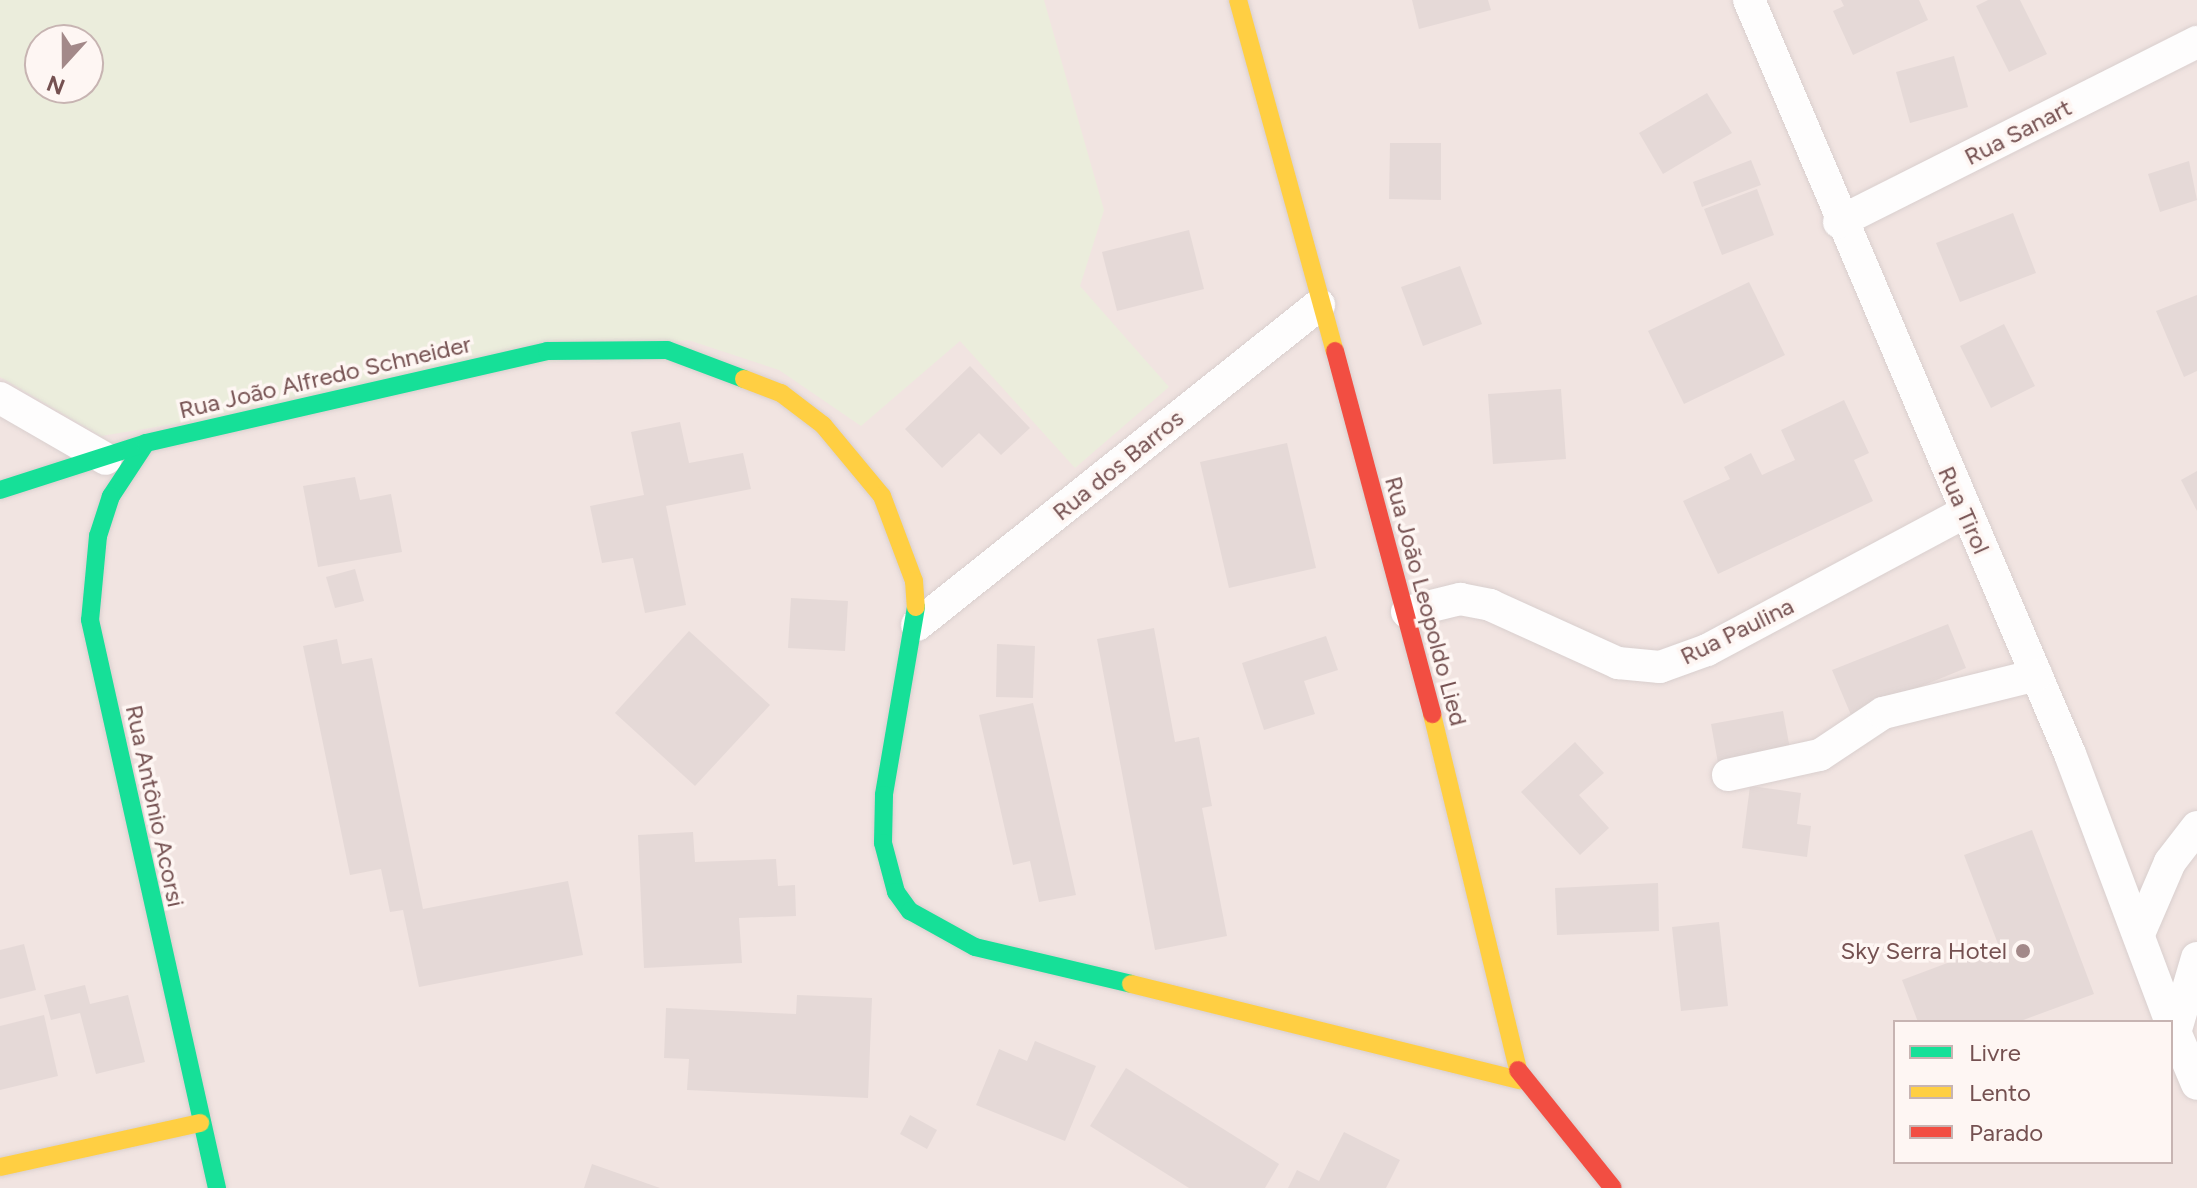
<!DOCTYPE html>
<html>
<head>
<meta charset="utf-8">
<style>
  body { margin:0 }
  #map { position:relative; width:2197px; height:1188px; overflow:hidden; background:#f8f2f0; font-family:Figtree,sans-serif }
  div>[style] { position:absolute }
  .residential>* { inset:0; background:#f1e4e1 }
  .green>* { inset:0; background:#ebeddc }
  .building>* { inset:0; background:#e5d9d7 }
  .roads { filter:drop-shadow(0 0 2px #d9cfce) drop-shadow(0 0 2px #d9cfce) }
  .street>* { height:32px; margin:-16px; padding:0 16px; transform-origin:16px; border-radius:16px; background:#fefdfd }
  .fast>* { height:18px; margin:-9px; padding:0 9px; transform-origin:9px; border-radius:9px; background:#16e098 }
  .slow>* { height:18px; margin:-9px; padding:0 9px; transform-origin:9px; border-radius:9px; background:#ffcf43 }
  .jam>* { height:18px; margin:-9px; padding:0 9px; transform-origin:9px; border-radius:9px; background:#f24e42 }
  .dots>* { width:22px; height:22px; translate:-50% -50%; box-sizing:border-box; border:4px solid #fef6f3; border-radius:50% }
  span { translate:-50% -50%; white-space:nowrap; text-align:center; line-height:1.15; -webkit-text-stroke:7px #fef6f3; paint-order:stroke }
  .street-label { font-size:24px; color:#755151 }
  .poi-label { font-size:24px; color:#755151 }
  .right { translate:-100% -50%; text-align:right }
  .legend { position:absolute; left:1893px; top:1020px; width:280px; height:144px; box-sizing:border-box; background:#fef6f3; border:2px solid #c7b4b2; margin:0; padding:10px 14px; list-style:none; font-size:24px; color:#755151 }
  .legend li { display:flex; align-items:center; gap:16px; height:40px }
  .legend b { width:40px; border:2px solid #c7b4b2 }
  .north { position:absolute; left:24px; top:24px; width:80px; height:80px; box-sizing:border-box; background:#fef6f3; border:2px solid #c7b4b2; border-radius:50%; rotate:201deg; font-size:22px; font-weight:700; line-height:32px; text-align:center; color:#755151 }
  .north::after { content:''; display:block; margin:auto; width:28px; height:36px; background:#a38989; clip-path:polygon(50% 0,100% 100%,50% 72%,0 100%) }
</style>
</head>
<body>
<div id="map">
  <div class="residential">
    <i style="clip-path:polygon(evenodd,0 0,2197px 0,2197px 1188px,0 1188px,0 0,40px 40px,88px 40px,88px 88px,40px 88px,40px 40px,0 0,1895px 1022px,2171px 1022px,2171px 1162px,1895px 1162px,1895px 1022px)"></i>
  </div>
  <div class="green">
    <i style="clip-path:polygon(evenodd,0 0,1044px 0,1104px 210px,1080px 286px,1169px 387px,1075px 468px,960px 341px,861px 426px,779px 370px,688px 340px,101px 436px,0 377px,0 0,40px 40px,88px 40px,88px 88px,40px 88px,40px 40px)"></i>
  </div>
  <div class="building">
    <i style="clip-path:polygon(1412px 0,1488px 0,1491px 10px,1419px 29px)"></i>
    <i style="clip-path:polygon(1841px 0,1919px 0,1928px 20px,1853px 55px,1833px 11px,1844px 6px)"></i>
    <i style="clip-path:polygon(1988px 0,2020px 0,2047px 54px,2009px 72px,1976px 6px)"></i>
    <i style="clip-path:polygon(1954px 56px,1968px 107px,1910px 123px,1896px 72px)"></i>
    <i style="clip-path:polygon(1707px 93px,1732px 133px,1663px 174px,1639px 133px)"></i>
    <i style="clip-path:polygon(1390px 143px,1441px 143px,1441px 200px,1389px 199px)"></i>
    <i style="clip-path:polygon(1751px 160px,1761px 185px,1702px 207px,1693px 182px)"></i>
    <i style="clip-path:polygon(2189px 161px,2197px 200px,2160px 212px,2148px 174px)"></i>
    <i style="clip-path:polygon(1757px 189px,1774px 235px,1722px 255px,1704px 209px)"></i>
    <i style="clip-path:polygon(2013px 213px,2036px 273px,1960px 302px,1936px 243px)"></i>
    <i style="clip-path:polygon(1189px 230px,1204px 289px,1117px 311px,1102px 252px)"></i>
    <i style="clip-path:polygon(1460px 266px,1482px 324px,1423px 346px,1401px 287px)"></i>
    <i style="clip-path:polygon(1749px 282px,1785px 355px,1684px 404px,1648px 331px)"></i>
    <i style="clip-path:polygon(2197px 295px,2197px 371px,2184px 377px,2156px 311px)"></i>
    <i style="clip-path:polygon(2004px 324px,2035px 386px,1991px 408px,1960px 346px)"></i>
    <i style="clip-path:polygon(970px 366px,1030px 428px,1001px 455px,979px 433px,942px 468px,905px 429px)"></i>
    <i style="clip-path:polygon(1561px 389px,1566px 459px,1493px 464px,1488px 394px)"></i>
    <i style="clip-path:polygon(1844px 400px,1869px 453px,1854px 460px,1873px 501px,1718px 574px,1683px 501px,1730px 479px,1724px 467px,1751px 453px,1762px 475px,1795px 460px,1781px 430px)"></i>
    <i style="clip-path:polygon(680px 422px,689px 463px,743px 453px,751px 489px,666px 506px,686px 605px,645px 613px,633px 558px,602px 563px,590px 506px,644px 495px,631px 432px)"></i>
    <i style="clip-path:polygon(1287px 443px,1316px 568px,1229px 588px,1200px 462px)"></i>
    <i style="clip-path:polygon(2197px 471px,2197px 511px,2181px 480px)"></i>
    <i style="clip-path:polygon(355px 477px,360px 500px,391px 494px,402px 552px,318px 567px,303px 486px)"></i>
    <i style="clip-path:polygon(355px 569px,364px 601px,335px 608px,326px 577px)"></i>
    <i style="clip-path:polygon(791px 598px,848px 601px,845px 651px,788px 648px)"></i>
    <i style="clip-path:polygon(1948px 624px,1966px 668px,1851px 715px,1832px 670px)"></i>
    <i style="clip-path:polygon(1154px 628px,1175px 742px,1199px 737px,1212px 806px,1202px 808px,1227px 936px,1155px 950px,1097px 639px)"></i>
    <i style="clip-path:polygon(689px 631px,770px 705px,695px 786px,615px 713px)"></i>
    <i style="clip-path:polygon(1326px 636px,1338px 670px,1304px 681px,1315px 714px,1264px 730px,1242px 663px)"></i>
    <i style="clip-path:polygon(337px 639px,342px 664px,372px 658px,423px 909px,568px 881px,583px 955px,419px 987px,403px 910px,390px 912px,381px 869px,350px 875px,303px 646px)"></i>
    <i style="clip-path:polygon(997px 644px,1035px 646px,1033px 698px,996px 697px)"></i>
    <i style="clip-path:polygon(1033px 703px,1076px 895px,1039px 902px,1030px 861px,1013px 865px,979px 715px)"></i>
    <i style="clip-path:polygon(1783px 711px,1790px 749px,1718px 763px,1711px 724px)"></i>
    <i style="clip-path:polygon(1575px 742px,1604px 773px,1579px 795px,1609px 828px,1580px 855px,1521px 792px)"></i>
    <i style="clip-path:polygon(1750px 786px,1801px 793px,1797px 824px,1811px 826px,1807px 857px,1742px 848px)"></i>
    <i style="clip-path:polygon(2032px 830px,2094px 994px,2018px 1022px,1918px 1022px,1902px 980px,1998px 944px,1964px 855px)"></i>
    <i style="clip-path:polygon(693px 832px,695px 862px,776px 859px,778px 886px,795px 885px,796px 916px,739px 918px,742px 963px,644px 968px,638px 835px)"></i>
    <i style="clip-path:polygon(1658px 883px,1659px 931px,1557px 935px,1555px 888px)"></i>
    <i style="clip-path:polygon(1719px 922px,1728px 1006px,1681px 1011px,1672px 927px)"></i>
    <i style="clip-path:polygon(24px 944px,36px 990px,0 999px,0 950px)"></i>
    <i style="clip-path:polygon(85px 985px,90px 1004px,128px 995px,145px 1062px,96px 1074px,80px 1013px,51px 1020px,44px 995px)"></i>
    <i style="clip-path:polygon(797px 995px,872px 998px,868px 1098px,687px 1090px,689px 1059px,664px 1058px,666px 1008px,796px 1014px)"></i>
    <i style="clip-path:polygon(44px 1015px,58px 1076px,0 1090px,0 1026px)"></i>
    <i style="clip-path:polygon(1035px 1041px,1096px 1066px,1065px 1141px,976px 1105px,999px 1049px,1027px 1061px)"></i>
    <i style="clip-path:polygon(1126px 1068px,1279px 1164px,1265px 1188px,1189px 1188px,1090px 1126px)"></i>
    <i style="clip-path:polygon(910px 1115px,937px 1130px,927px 1149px,900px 1134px)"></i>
    <i style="clip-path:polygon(1344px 1132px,1400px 1160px,1386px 1188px,1288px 1188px,1297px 1170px,1319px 1181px)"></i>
    <i style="clip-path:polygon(592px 1164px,660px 1188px,584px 1188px)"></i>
  </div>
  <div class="roads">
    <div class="street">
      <i style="left:1749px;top:0;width:819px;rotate:66.94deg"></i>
      <i style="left:2070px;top:754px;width:286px;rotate:69.4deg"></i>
      <i style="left:1839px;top:222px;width:401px;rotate:-26.7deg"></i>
      <i style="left:0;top:398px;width:122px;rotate:29.9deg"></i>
      <i style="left:1407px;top:612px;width:55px;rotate:-13.8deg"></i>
      <i style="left:1460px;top:599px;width:31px;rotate:11deg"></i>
      <i style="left:1490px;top:605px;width:141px;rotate:24.4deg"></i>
      <i style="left:1618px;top:663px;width:42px;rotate:5.4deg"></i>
      <i style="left:1660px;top:667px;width:50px;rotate:-19.9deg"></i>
      <i style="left:1707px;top:650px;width:293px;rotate:-28.1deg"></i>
      <i style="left:917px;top:625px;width:514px;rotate:-38.52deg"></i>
      <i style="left:1728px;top:775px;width:94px;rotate:-12.3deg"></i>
      <i style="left:1820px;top:755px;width:76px;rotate:-33.7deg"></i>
      <i style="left:1883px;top:713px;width:158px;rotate:-13.9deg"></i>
      <i style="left:2139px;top:934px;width:78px;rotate:-66.7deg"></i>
      <i style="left:2170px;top:862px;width:44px;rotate:-52.4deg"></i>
      <i style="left:2171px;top:1022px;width:67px;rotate:67.2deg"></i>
      <i style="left:2175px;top:1033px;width:78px;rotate:-73.7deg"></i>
    </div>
    <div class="fast">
      <i style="left:146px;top:443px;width:64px;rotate:123.4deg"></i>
      <i style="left:111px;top:496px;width:42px;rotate:108deg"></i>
      <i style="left:98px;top:536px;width:84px;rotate:95.4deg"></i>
      <i style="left:90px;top:620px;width:582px;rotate:77.4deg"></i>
      <i style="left:0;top:490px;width:153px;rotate:-17.8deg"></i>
      <i style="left:146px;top:443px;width:411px;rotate:-12.9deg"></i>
      <i style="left:547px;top:351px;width:120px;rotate:-0.5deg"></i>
      <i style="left:667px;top:350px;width:82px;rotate:20.6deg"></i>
      <i style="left:916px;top:607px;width:191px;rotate:99.7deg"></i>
      <i style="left:884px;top:795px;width:48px;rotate:91.2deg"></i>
      <i style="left:883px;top:843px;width:51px;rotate:75.1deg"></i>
      <i style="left:896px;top:892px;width:24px;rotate:54deg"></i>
      <i style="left:910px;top:911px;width:74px;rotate:29deg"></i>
      <i style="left:975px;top:947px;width:160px;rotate:13.3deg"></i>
    </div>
    <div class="slow">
      <i style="left:1238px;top:0;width:364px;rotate:74.6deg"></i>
      <i style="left:744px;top:379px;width:40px;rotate:21deg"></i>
      <i style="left:781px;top:393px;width:53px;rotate:37.3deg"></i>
      <i style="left:823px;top:425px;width:92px;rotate:50.3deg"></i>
      <i style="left:882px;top:496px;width:91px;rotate:69.4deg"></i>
      <i style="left:914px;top:581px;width:26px;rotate:86deg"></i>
      <i style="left:1432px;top:714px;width:366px;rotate:76.4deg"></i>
      <i style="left:1131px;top:984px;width:401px;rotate:13.9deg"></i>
      <i style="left:0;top:1167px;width:205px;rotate:-12.4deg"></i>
    </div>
    <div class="jam">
      <i style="left:1335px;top:351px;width:376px;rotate:75deg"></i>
      <i style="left:1518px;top:1070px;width:151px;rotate:51.2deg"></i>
    </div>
  </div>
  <div class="dots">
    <i style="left:2023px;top:951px;background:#a38989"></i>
  </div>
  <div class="street-label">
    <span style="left:2018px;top:132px;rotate:-27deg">Rua Sanart</span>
    <span style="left:325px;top:377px;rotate:-13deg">Rua João Alfredo Schneider</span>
    <span style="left:1118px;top:465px;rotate:-39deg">Rua dos Barros</span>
    <span style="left:1964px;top:510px;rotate:66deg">Rua Tirol</span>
    <span style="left:1426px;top:601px;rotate:75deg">Rua João Leopoldo Lied</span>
    <span style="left:1737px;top:631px;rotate:-26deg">Rua Paulina</span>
    <span style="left:155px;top:806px;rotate:78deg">Rua Antônio Acorsi</span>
  </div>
  <div class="poi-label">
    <span class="right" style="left:2007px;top:951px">Sky Serra Hotel</span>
  </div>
  <ul class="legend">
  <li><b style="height:10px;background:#16e098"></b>Livre</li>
  <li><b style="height:10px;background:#ffcf43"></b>Lento</li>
  <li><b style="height:10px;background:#f24e42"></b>Parado</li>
  </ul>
  <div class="north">N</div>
</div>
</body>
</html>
